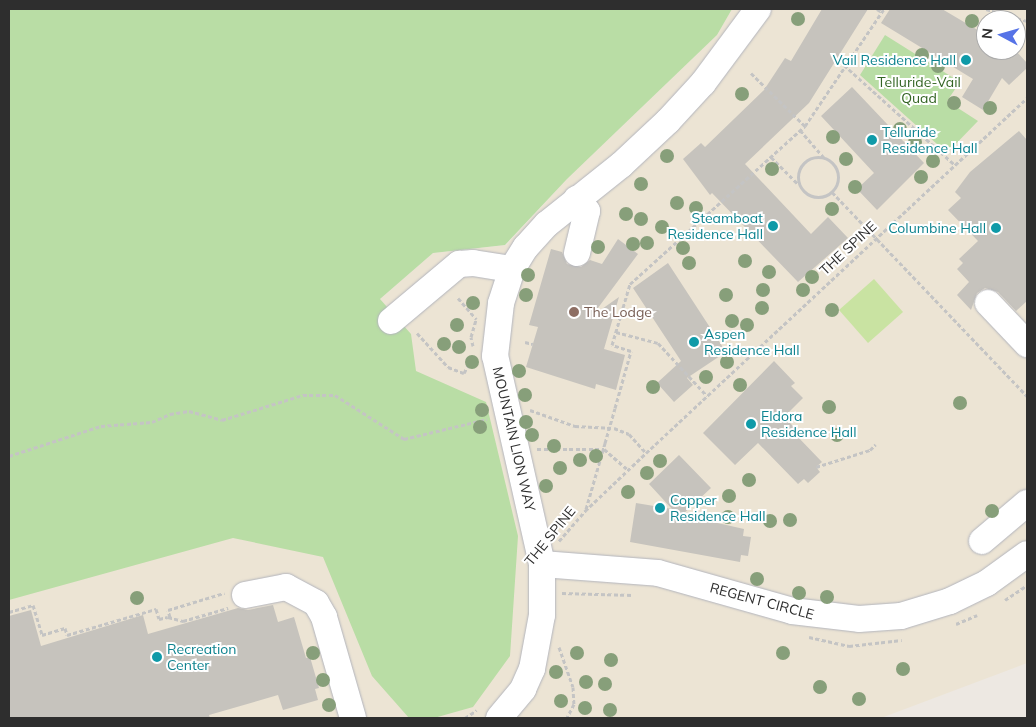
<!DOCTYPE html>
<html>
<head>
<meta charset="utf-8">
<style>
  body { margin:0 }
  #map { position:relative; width:1036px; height:727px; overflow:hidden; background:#ede8e2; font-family:Mulish,sans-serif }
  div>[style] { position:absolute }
  .education>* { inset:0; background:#ece4d4 }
  .green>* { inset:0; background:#b9dda5 }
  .pitch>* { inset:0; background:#c9e3a2 }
  .building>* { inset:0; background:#c6c3bd }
  .path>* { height:3px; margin-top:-1.5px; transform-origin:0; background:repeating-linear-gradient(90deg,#c4c4c4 0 4px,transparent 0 6.5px) }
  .path>.ring { margin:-1.5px; padding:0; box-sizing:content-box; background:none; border:3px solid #c4c4c4; border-radius:50% }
  .roads { filter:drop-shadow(0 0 1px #b2b4bc) drop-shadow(0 0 1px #b2b4bc) }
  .minor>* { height:26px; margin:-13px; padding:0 13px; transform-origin:13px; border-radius:13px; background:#fff }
  .path-bridge>* { height:3px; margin-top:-1.5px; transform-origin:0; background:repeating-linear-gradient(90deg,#c4c4c4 0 4px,transparent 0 6.5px) }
  .trees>* { width:14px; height:14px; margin:-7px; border-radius:50%; background:#879f7a }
  .dots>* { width:14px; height:14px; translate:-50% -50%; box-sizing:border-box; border:2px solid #fff; border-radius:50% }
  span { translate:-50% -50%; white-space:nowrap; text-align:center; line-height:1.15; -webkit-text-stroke:4px #fff; paint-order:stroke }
  .culture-label { font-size:14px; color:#0d838f }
  .right { translate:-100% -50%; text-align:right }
  .left { translate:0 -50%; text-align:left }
  .park-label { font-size:14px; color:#336424 }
  .street-label { font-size:14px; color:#2e2e2e }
  .education-label { font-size:14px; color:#785e54 }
  .frame { position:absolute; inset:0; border:10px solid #2e2e2e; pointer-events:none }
  .north { position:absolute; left:976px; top:10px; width:50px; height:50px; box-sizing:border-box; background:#fff; border:1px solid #ababab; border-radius:50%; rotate:276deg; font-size:14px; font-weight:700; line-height:20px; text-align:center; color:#2e2e2e }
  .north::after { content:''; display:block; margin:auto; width:18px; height:22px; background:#5673e7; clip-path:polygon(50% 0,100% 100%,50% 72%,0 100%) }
</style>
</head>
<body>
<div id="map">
  <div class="education">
    <i style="clip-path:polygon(evenodd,732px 9px,1027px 9px,1027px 663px,881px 718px,9px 718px,9px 436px,410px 334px,380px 299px,433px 253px,506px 245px,567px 179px,717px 35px,732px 9px,986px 20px,1016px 20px,1016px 50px,986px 50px,986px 20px)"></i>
  </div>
  <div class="green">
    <i style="clip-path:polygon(9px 9px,732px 9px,717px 35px,567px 179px,505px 245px,433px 253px,380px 299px,411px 334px,416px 371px,486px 402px,518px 536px,510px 656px,473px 707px,434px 718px,409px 718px,372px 676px,323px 557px,233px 538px,9px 600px)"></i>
    <i style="clip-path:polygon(885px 35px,960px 82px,947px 101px,978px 121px,947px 153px,860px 75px)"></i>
  </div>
  <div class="pitch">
    <i style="clip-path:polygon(874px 279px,903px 312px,868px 343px,839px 310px)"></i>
  </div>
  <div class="building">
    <i style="clip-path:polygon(822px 9px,868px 9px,809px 103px,745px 164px,811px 234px,828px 217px,848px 238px,798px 282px,712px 193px,710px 195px,683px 159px,701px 143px,705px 147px,764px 90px,785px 58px,791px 61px)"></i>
    <i style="clip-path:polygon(890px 9px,942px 9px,986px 35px,986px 50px,1015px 50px,1027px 63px,1027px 68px,1009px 85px,1002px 78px,983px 110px,962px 97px,973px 79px,881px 23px)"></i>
    <i style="clip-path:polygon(852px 87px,924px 163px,877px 210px,857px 189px,874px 173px,821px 116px)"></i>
    <i style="clip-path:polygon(1019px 131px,1027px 140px,1027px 301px,1016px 311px,998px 292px,985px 288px,977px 293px,971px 310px,957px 295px,969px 282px,957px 269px,963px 263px,959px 259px,978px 241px,948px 210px,961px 198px,955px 192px,970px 172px)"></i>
    <i style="clip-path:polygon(618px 239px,638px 254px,592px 316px,619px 297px,604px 349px,625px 355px,616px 390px,596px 384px,595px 389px,526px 367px,538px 327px,529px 325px,551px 249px,562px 252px,567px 264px,581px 267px,590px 260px,602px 264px)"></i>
    <i style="clip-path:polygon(668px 263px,726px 352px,687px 378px,693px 385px,674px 402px,657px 383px,681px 361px,633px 288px)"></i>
    <i style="clip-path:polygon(774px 361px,795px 383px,791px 386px,803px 398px,784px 417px,799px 432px,796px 435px,822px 462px,816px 467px,820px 472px,808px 483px,804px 479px,798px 484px,758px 443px,735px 465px,703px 433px)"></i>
    <i style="clip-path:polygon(679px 455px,711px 488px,682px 515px,744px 529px,743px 536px,751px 537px,748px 556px,741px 555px,740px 562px,630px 542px,636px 503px,672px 509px,649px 484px)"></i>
    <i style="clip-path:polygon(273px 605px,278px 622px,294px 617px,306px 658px,310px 657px,319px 688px,315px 689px,318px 700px,283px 710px,278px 695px,209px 715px,210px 718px,9px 718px,9px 616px,31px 610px,41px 646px,143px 615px,148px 634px,238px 608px,248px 610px)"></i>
  </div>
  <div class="path">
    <i style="left:877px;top:9px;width:6px;rotate:31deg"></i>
    <i style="left:986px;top:9px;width:43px;rotate:16.3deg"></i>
    <i style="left:844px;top:65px;width:148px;rotate:42deg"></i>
    <i style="left:751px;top:73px;width:76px;rotate:44.5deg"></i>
    <i style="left:800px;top:130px;width:37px;rotate:49deg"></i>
    <i class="ring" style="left:798px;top:157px;width:37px;height:37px"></i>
    <i style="left:771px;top:157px;width:38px;rotate:45deg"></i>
    <i style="left:832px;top:192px;width:282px;rotate:46.3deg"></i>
    <i style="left:458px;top:298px;width:28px;rotate:49deg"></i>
    <i style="left:616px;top:332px;width:43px;rotate:14.7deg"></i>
    <i style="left:658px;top:343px;width:72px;rotate:47.2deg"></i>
    <i style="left:417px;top:333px;width:46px;rotate:47.6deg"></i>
    <i style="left:448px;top:367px;width:17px;rotate:21deg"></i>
    <i style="left:464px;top:373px;width:19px;rotate:-62deg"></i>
    <i style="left:525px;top:342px;width:8px;rotate:14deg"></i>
    <i style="left:473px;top:346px;width:9px;rotate:-103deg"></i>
    <i style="left:471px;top:337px;width:19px;rotate:-74deg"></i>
    <i style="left:615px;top:408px;width:59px;rotate:-74.3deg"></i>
    <i style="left:631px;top:351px;width:20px;rotate:-162deg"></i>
    <i style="left:612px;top:345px;width:64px;rotate:-73.6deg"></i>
    <i style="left:630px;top:284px;width:236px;rotate:-42.1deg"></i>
    <i style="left:805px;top:126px;width:141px;rotate:-56deg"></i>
    <i style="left:530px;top:410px;width:48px;rotate:19.6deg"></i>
    <i style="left:575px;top:426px;width:39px;rotate:3deg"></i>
    <i style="left:614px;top:428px;width:16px;rotate:22deg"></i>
    <i style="left:629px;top:434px;width:25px;rotate:48deg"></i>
    <i style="left:537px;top:449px;width:67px"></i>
    <i style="left:604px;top:449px;width:32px;rotate:41deg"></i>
    <i style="left:9px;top:456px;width:97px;rotate:-18.1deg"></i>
    <i style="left:101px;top:426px;width:51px;rotate:-4.5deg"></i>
    <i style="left:152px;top:422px;width:20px;rotate:-24deg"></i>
    <i style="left:170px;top:414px;width:19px;rotate:-9deg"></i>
    <i style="left:189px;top:411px;width:34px;rotate:15deg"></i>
    <i style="left:222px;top:420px;width:85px;rotate:-17.2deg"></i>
    <i style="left:303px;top:395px;width:32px"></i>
    <i style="left:335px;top:395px;width:82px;rotate:32.5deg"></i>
    <i style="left:404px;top:439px;width:85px;rotate:-13.5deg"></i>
    <i style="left:816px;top:467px;width:57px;rotate:-17.5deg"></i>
    <i style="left:870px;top:450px;width:8px;rotate:-45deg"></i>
    <i style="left:586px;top:509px;width:69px;rotate:-73.9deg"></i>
    <i style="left:559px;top:541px;width:40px;rotate:-49deg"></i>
    <i style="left:585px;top:511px;width:84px;rotate:-43.6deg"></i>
    <i style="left:646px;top:453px;width:521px;rotate:-42.98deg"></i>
    <i style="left:562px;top:593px;width:71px;rotate:1.6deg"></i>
    <i style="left:1005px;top:600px;width:27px;rotate:-34deg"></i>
    <i style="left:9px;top:612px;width:25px;rotate:-16deg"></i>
    <i style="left:33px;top:605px;width:31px;rotate:73deg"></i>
    <i style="left:42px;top:635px;width:24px;rotate:-17deg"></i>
    <i style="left:65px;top:628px;width:7px;rotate:74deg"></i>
    <i style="left:67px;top:635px;width:93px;rotate:-16.3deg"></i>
    <i style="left:156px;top:609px;width:10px;rotate:73deg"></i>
    <i style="left:159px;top:619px;width:9px;rotate:-13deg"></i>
    <i style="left:168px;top:617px;width:16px;rotate:15deg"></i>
    <i style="left:183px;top:621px;width:47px;rotate:-16.1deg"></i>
    <i style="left:170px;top:617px;width:7px;rotate:-106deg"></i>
    <i style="left:168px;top:610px;width:59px;rotate:-16.9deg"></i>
    <i style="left:956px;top:624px;width:23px;rotate:-23deg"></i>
    <i style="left:809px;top:637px;width:41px;rotate:12.7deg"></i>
    <i style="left:849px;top:646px;width:53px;rotate:-6.5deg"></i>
    <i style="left:559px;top:647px;width:42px;rotate:70.7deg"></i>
    <i style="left:573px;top:687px;width:17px;rotate:87deg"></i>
    <i style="left:574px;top:704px;width:16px;rotate:117deg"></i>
    <i style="left:465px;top:718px;width:14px;rotate:-34deg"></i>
  </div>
  <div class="roads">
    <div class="minor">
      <i style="left:577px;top:253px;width:43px;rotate:-76.6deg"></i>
      <i style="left:587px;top:211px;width:16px;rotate:-130deg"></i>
      <i style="left:988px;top:303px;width:57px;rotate:46.4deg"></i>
      <i style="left:391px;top:321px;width:89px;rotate:-40deg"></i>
      <i style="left:459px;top:264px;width:14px;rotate:-4deg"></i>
      <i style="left:473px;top:263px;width:39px;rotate:9deg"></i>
      <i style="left:982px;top:541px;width:59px;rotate:-40.2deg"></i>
      <i style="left:542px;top:564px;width:116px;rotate:4.4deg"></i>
      <i style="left:658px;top:573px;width:139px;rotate:15.8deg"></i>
      <i style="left:792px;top:611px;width:67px;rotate:6.8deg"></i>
      <i style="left:859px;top:619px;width:42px;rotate:-4.1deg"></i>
      <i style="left:901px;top:616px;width:51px;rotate:-17deg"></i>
      <i style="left:950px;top:601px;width:41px;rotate:-25.9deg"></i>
      <i style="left:987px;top:583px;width:49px;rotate:-35.9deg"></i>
      <i style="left:245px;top:595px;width:42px;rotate:-11deg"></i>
      <i style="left:286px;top:587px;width:34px;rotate:28deg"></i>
      <i style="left:316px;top:603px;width:16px;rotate:60deg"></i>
      <i style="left:324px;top:617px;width:105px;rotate:74deg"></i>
      <i style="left:499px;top:718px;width:38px;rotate:-50deg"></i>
      <i style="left:523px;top:689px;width:22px;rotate:-66deg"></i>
      <i style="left:532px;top:669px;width:55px;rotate:-79.5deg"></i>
      <i style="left:542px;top:615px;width:51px;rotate:-90deg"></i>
      <i style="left:542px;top:564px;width:213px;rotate:-102.7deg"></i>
      <i style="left:495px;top:356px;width:53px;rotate:-83.5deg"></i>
      <i style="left:501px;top:303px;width:36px;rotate:-72deg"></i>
      <i style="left:512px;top:269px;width:26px;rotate:-58deg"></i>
      <i style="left:526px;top:247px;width:31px;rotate:-48deg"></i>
      <i style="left:547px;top:224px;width:95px;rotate:-38.6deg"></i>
      <i style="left:621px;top:165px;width:64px;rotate:-43.1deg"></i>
      <i style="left:668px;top:121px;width:52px;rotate:-47.4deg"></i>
      <i style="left:703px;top:83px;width:92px;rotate:-53.4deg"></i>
    </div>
  </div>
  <div class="path-bridge">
    <i style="left:605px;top:443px;width:36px;rotate:-74deg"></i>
  </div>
  <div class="trees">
    <i style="left:798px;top:19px"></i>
    <i style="left:972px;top:21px"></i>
    <i style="left:922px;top:55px"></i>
    <i style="left:938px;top:66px"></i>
    <i style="left:742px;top:94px"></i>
    <i style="left:954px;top:103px"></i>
    <i style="left:990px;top:108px"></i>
    <i style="left:900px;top:129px"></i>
    <i style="left:833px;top:137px"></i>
    <i style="left:915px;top:142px"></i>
    <i style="left:667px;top:156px"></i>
    <i style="left:846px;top:159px"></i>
    <i style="left:933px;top:161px"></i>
    <i style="left:772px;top:169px"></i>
    <i style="left:921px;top:177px"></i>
    <i style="left:641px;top:184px"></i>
    <i style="left:855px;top:187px"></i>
    <i style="left:677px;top:203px"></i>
    <i style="left:696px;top:208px"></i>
    <i style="left:832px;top:209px"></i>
    <i style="left:626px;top:214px"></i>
    <i style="left:641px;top:219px"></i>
    <i style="left:662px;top:227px"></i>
    <i style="left:647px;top:243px"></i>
    <i style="left:633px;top:244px"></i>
    <i style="left:598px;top:247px"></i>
    <i style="left:683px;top:248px"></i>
    <i style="left:745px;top:261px"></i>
    <i style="left:689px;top:263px"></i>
    <i style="left:769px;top:272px"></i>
    <i style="left:528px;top:275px"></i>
    <i style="left:812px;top:277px"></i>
    <i style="left:763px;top:290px"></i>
    <i style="left:803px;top:290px"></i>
    <i style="left:526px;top:295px"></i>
    <i style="left:726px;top:295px"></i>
    <i style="left:473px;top:303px"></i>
    <i style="left:762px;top:308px"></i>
    <i style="left:832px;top:310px"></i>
    <i style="left:732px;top:321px"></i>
    <i style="left:457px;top:325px"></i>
    <i style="left:747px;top:325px"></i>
    <i style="left:444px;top:344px"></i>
    <i style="left:459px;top:347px"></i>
    <i style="left:472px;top:362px"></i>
    <i style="left:727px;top:362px"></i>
    <i style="left:519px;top:371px"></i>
    <i style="left:706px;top:377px"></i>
    <i style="left:740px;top:385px"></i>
    <i style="left:653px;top:387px"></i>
    <i style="left:525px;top:395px"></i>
    <i style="left:960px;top:403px"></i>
    <i style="left:829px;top:407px"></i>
    <i style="left:482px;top:410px"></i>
    <i style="left:526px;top:422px"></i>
    <i style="left:480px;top:427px"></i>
    <i style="left:532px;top:435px"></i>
    <i style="left:837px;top:435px"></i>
    <i style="left:554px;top:446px"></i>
    <i style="left:596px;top:456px"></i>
    <i style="left:580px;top:460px"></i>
    <i style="left:660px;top:461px"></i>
    <i style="left:560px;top:468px"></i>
    <i style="left:647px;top:473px"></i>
    <i style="left:749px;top:480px"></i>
    <i style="left:546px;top:486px"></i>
    <i style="left:628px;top:492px"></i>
    <i style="left:729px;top:496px"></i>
    <i style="left:992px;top:511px"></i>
    <i style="left:728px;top:517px"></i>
    <i style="left:790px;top:520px"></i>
    <i style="left:770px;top:521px"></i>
    <i style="left:757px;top:579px"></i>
    <i style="left:799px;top:593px"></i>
    <i style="left:827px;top:597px"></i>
    <i style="left:137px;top:598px"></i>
    <i style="left:313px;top:653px"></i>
    <i style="left:577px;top:653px"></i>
    <i style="left:783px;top:653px"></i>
    <i style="left:611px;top:660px"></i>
    <i style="left:903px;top:669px"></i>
    <i style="left:556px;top:672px"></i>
    <i style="left:323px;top:680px"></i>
    <i style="left:586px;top:682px"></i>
    <i style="left:605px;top:684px"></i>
    <i style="left:820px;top:687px"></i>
    <i style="left:859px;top:699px"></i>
    <i style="left:561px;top:701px"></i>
    <i style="left:329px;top:705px"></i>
    <i style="left:585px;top:708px"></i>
    <i style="left:610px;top:710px"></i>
  </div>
  <div class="dots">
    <i style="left:966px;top:60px;background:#0f9aa8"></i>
    <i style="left:872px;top:140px;background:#0f9aa8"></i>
    <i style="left:773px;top:226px;background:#0f9aa8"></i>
    <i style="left:996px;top:228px;background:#0f9aa8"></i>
    <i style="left:574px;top:312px;background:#8d6e63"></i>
    <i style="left:694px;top:342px;background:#0f9aa8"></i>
    <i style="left:751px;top:424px;background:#0f9aa8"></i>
    <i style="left:660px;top:508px;background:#0f9aa8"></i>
    <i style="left:157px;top:657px;background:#0f9aa8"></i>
  </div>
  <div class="culture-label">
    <span class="right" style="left:956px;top:60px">Vail Residence Hall</span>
    <span class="left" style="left:882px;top:140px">Telluride<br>Residence Hall</span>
    <span class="right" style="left:763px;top:226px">Steamboat<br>Residence Hall</span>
    <span class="right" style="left:986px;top:228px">Columbine Hall</span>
    <span class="left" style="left:704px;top:342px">Aspen<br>Residence Hall</span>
    <span class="left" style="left:761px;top:424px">Eldora<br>Residence Hall</span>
    <span class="left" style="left:670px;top:508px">Copper<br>Residence Hall</span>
    <span class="left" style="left:167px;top:657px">Recreation<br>Center</span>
  </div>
  <div class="park-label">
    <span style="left:919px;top:90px">Telluride-Vail<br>Quad</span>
  </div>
  <div class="street-label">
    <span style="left:848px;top:248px;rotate:-43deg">THE SPINE</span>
    <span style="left:514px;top:439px;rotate:77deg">MOUNTAIN LION WAY</span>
    <span style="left:550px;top:536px;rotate:-51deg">THE SPINE</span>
    <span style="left:762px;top:601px;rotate:15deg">REGENT CIRCLE</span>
  </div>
  <div class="education-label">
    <span class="left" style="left:584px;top:312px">The Lodge</span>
  </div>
  <div class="frame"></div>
  <div class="north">N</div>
</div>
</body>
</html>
